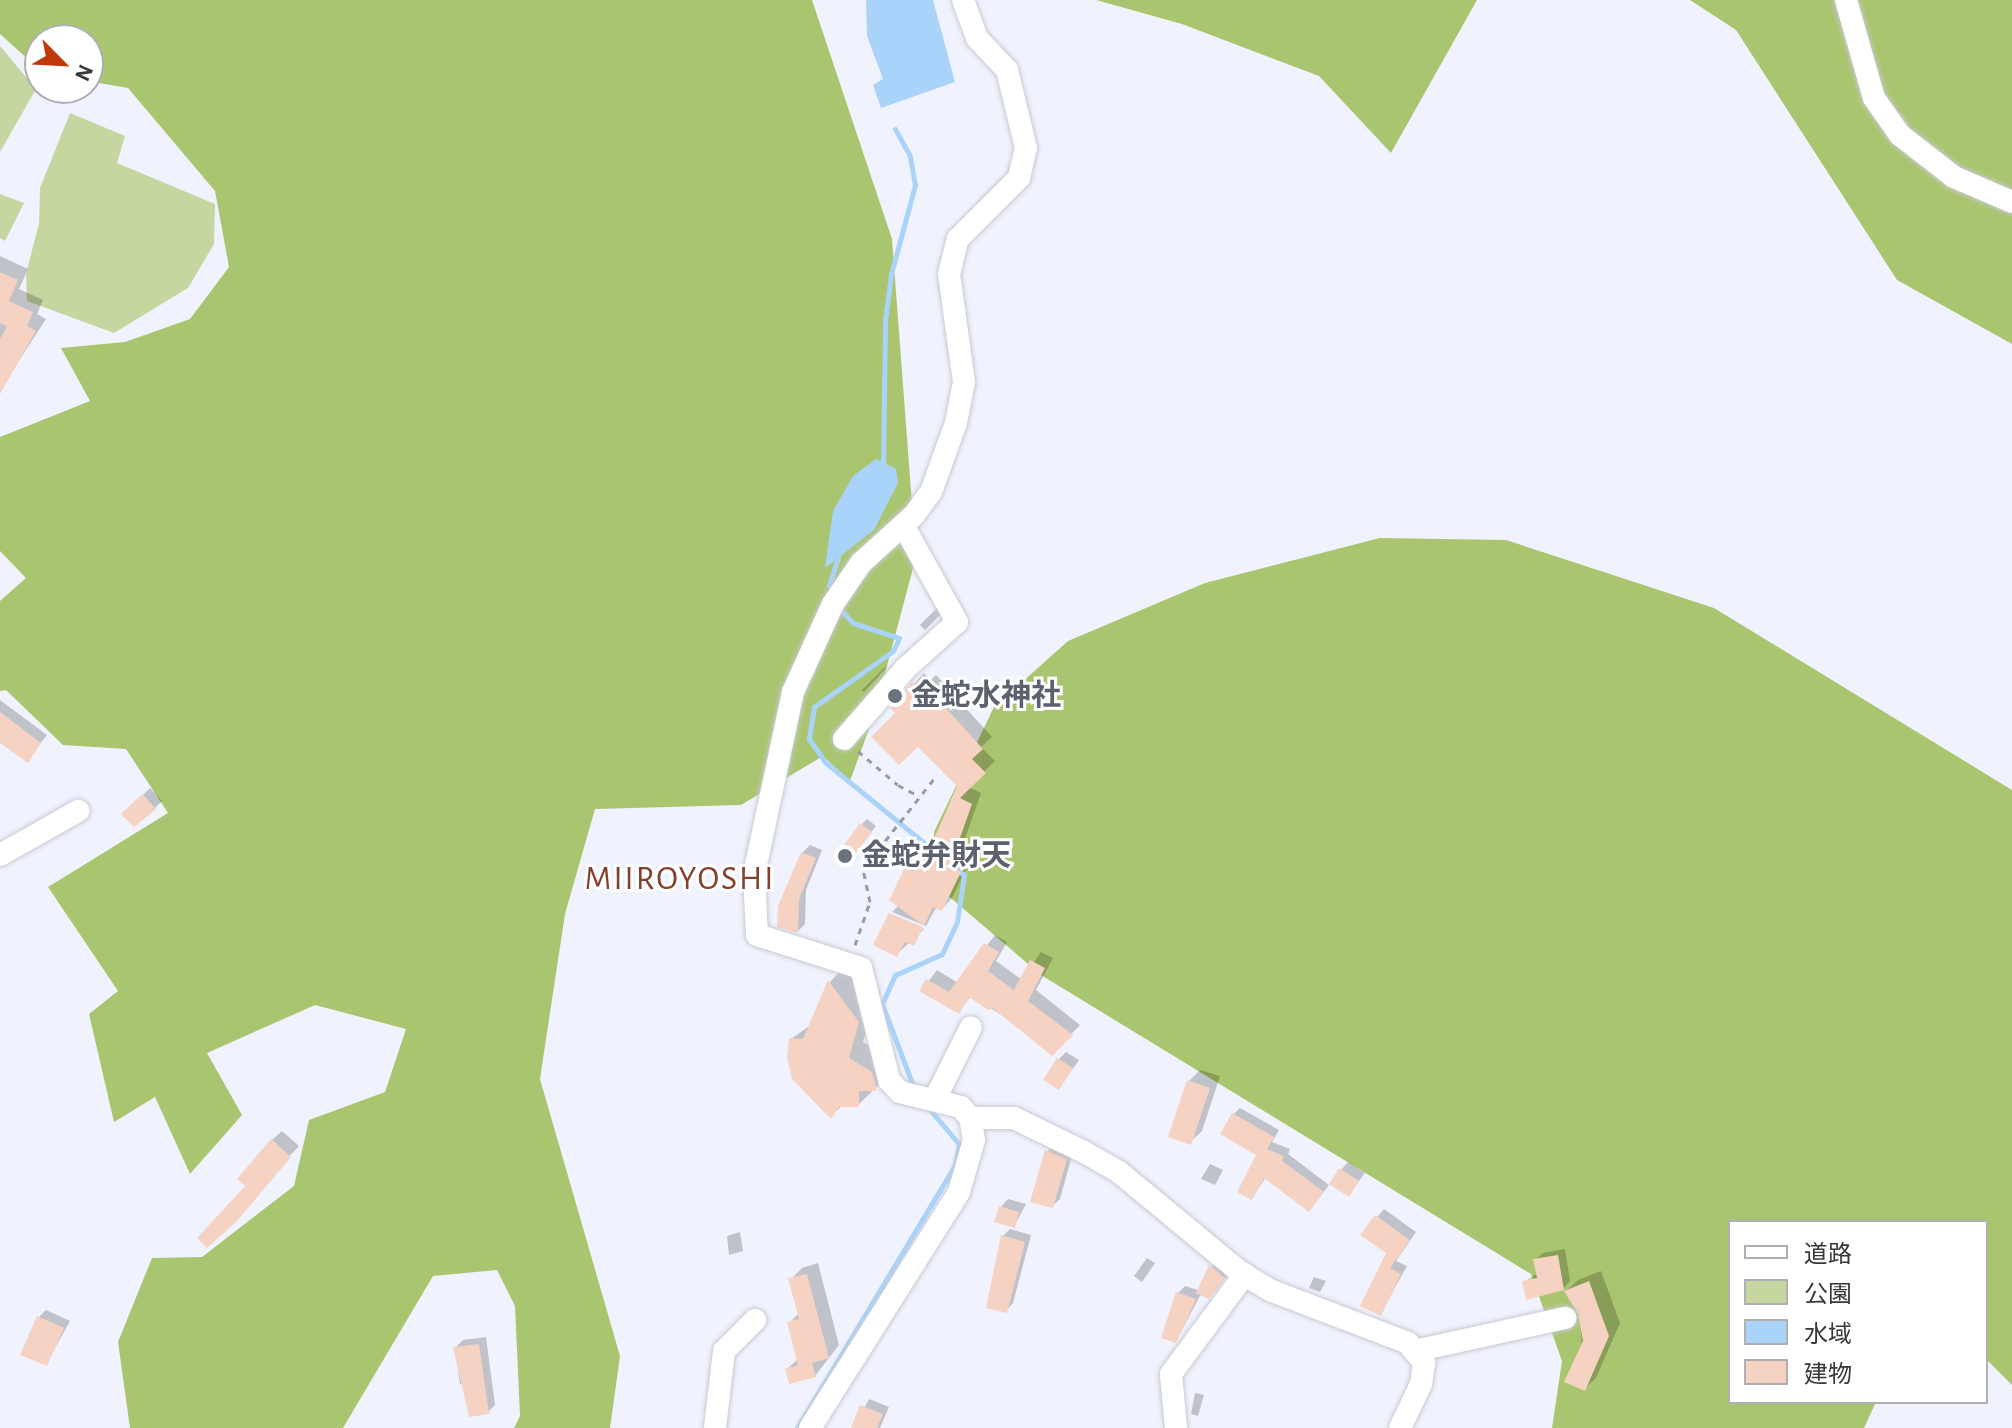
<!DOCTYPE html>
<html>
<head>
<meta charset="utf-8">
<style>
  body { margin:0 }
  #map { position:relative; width:2012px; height:1428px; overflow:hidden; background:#f0f3fd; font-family:"Alegreya Sans","Noto Sans JP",sans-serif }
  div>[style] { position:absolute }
  .green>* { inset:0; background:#c5d6a1 }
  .forest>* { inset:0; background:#aac56f }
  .water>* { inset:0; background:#aad3fa }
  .shadow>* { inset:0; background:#0003 }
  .stream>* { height:5px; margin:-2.5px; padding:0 2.5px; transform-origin:2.5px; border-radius:2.5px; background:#aad3fa }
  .building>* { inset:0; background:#f6d2c2 }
  .path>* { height:3px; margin-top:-1.5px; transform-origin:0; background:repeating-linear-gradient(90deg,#999ba2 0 6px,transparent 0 12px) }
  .roads { filter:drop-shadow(0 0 2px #c7cad3) drop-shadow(0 0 2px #c7cad3) }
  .minor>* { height:22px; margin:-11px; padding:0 11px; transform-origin:11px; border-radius:11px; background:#fff }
  .dots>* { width:22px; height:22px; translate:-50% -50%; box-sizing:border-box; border:4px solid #fff; border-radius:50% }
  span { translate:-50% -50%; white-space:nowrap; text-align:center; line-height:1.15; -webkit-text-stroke:6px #fff; paint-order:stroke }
  .worship-label { font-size:30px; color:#5b616d; font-weight:700 }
  .left { translate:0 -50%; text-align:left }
  .quarter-label { font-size:34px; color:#843f2d; letter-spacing:2px }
  .legend { position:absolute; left:1728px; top:1220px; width:260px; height:184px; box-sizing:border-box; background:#fff; border:2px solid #afafb1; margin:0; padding:10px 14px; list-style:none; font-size:24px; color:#37383c }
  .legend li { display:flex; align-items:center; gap:16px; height:40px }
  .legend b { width:40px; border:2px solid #afafb1 }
  .north { position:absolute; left:24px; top:24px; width:80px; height:80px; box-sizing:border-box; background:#fff; border:2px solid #afafb1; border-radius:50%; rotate:114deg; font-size:22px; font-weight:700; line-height:32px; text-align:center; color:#37383c }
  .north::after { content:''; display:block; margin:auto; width:28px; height:36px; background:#c0370a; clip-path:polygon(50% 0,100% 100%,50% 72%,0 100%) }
</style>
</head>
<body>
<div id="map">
  <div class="green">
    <i style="clip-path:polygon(0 46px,36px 89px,0 152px)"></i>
    <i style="clip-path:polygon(70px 113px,125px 136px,117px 163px,215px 204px,214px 244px,188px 288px,114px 333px,27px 301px,26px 274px,39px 223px,40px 188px)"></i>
    <i style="clip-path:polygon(0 194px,24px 203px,5px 241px,0 238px)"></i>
  </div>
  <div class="forest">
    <i style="clip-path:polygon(0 0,812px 0,892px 239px,916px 557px,874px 715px,850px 781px,823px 756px,741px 805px,595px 809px,565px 914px,540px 1079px,620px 1356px,610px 1428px,514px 1428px,520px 1416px,515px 1306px,497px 1270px,433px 1276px,343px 1428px,130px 1428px,118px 1342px,152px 1258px,202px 1257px,294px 1186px,309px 1120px,385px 1092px,406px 1029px,315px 1005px,207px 1053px,242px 1115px,190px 1174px,155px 1097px,114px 1122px,89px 1014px,118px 991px,48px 887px,168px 813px,126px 749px,63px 745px,6px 690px,0 691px,0 601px,26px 578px,0 551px,0 437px,90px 401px,61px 348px,125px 342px,190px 319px,229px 267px,215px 191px,128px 88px,88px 81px,88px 40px,40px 40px,40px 70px,0 34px)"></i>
    <i style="clip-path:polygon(1096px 0,1477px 0,1391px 153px,1319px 76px,1182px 24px)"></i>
    <i style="clip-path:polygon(1690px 0,2012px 0,2012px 344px,1897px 280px,1736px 30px)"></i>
    <i style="clip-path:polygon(1380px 538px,1506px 540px,1714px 608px,2012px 790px,2012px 1385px,1986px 1359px,1986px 1222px,1730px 1222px,1730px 1402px,1876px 1402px,1864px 1428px,1552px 1428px,1562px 1361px,1531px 1274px,1041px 975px,938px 887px,934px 832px,994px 707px,1068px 641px,1205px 583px)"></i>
  </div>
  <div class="water">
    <i style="clip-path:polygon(866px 0,933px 0,955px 82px,881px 108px,873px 85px,883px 79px,867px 36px)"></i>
    <i style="clip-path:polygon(876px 459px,896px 469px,898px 483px,874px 530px,825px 568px,833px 511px,853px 476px)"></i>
  </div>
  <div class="shadow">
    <i style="clip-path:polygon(0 256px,28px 269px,19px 289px,43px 300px,37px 314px,46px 319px,7px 379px,0 375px)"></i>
    <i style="clip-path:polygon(939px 606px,944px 611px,925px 630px,920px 625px)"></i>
    <i style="clip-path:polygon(885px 667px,886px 668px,864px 692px,862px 690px)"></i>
    <i style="clip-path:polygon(924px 673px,931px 680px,936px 675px,992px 737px,981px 747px,995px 761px,968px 787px,981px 793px,959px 856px,970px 861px,952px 898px,942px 909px,937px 906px,926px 926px,892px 912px,899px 905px,912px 858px,922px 847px,931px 852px,959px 786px,892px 708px)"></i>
    <i style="clip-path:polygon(0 700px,47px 735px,27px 760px,0 740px)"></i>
    <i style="clip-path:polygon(150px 788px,162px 801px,155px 808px,124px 814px)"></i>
    <i style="clip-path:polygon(867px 819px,876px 826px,850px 859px,861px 825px)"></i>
    <i style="clip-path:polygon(810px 845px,822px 850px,806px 890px,805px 924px,798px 931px,779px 925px,802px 853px)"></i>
    <i style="clip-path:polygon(890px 916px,924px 929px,897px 954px)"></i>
    <i style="clip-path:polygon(995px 935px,1007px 942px,996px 961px,1022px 980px,1041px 952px,1053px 958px,1036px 990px,1080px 1025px,1052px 1054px,1032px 1034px,971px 996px,958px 1012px,922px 990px,937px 970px,958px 983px)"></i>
    <i style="clip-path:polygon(844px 967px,874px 1005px,863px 1042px,888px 1056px,891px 1073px,858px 1105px,843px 1105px,831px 1116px,791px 1039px,812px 1024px,830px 982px)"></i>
    <i style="clip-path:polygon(1066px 1052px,1079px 1060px,1059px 1088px,1059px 1059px)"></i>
    <i style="clip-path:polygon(1200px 1070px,1220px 1076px,1202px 1131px,1190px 1142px,1189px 1081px)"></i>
    <i style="clip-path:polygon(1240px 1108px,1279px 1130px,1272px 1142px,1290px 1149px,1288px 1154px,1329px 1185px,1315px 1203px,1266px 1177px,1252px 1198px,1259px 1154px,1233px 1115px)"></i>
    <i style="clip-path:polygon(282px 1131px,299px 1146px,216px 1236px,272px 1140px)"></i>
    <i style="clip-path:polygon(1054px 1144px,1073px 1152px,1060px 1199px,1052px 1206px,1047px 1152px)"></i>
    <i style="clip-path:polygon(1348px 1162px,1365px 1173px,1349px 1194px,1341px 1170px)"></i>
    <i style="clip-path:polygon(1210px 1164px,1223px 1170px,1215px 1185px,1201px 1179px)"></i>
    <i style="clip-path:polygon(1008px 1199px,1026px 1204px,1014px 1226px,1001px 1207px)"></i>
    <i style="clip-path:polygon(1384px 1209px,1416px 1232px,1396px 1261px,1407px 1266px,1381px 1313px,1388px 1253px,1363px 1234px)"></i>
    <i style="clip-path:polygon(1010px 1229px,1031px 1235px,1013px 1303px,1006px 1311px,1003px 1236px)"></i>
    <i style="clip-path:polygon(740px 1232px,743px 1251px,729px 1255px,727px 1236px)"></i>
    <i style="clip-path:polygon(1565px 1249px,1570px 1281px,1563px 1289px,1524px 1282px,1538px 1273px,1535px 1260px,1543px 1253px)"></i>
    <i style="clip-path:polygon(1147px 1258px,1155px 1263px,1142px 1282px,1134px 1276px)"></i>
    <i style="clip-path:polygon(1217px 1259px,1231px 1270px,1216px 1290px,1201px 1294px,1176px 1341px,1177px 1294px,1185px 1286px,1198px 1290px)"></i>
    <i style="clip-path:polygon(818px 1263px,839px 1345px,815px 1376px,787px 1369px,799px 1358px,789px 1323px,799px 1313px,791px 1279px,802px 1268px)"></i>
    <i style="clip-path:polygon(1601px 1271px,1620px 1323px,1596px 1378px,1584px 1389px,1580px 1314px,1566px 1291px,1578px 1280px)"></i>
    <i style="clip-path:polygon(1314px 1277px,1326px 1281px,1320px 1292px,1309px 1288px)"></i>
    <i style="clip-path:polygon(46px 1310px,70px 1321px,46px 1364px,39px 1317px)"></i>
    <i style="clip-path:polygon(486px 1337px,495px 1405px,488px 1412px,466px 1383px,460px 1384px,455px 1348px,463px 1340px)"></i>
    <i style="clip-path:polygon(1195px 1393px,1204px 1395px,1198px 1416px,1191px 1414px)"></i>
    <i style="clip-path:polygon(869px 1399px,889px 1407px,880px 1428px,853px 1428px)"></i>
  </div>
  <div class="stream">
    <i style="left:883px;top:468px;width:147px;rotate:-89.2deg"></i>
    <i style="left:885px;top:321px;width:47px;rotate:-82.7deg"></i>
    <i style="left:891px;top:274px;width:92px;rotate:-74.9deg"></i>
    <i style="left:915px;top:185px;width:29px;rotate:-100deg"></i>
    <i style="left:910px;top:156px;width:31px;rotate:-119deg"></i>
    <i style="left:829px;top:585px;width:32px;rotate:-72deg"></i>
    <i style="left:839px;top:608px;width:21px;rotate:47deg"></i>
    <i style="left:853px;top:623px;width:48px;rotate:18.1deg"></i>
    <i style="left:899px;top:638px;width:14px;rotate:115deg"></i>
    <i style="left:893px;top:651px;width:97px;rotate:144.7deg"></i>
    <i style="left:814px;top:707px;width:32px;rotate:99deg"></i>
    <i style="left:809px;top:739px;width:28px;rotate:55deg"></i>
    <i style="left:825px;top:762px;width:139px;rotate:39.2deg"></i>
    <i style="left:912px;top:1083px;width:85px;rotate:-110.8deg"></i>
    <i style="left:882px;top:1004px;width:32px;rotate:-66deg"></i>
    <i style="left:895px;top:975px;width:51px;rotate:-24.1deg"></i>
    <i style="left:942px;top:954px;width:35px;rotate:-65deg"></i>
    <i style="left:957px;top:922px;width:48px;rotate:-81.5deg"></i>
    <i style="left:964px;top:875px;width:21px;rotate:-143deg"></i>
    <i style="left:797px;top:1428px;width:307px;rotate:-59deg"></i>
    <i style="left:955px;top:1165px;width:21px;rotate:-79deg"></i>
    <i style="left:959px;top:1144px;width:43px;rotate:-130.3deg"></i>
  </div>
  <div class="building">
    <i style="clip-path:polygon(0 272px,18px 280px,9px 301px,33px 312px,27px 326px,36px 331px,0 394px,0 339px,7px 326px,0 323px)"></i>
    <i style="clip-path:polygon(912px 682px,919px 689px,924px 684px,983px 749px,972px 759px,986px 773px,960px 798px,972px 804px,950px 866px,961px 872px,942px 911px,933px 907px,924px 926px,889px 900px,910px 857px,920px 862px,927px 855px,957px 786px,918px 747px,899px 765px,871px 737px,895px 713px,890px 708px)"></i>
    <i style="clip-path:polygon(0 712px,41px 743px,28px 763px,0 743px)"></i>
    <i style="clip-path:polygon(142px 794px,156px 809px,134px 827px,121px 814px)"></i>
    <i style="clip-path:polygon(860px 823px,872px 832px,845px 867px,834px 859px)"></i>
    <i style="clip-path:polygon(801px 852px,816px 858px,799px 899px,798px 933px,777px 927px,778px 906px)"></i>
    <i style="clip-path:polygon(889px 913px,923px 927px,914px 946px,905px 942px,897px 957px,873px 945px)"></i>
    <i style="clip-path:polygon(984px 943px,999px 952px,988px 971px,1014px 990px,1030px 960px,1045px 968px,1028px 1001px,1073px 1035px,1052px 1056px,993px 1008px,988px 1010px,969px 997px,959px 1014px,919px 991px,926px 979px,949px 992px)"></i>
    <i style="clip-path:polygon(828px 980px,859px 1022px,849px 1058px,872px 1072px,876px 1085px,876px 1091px,859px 1091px,859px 1107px,839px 1107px,831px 1119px,792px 1079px,787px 1057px,789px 1038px,803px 1039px)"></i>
    <i style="clip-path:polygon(1057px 1058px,1073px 1068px,1059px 1090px,1043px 1080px)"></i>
    <i style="clip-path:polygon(1187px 1080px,1210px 1088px,1191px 1145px,1168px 1137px)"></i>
    <i style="clip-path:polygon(1232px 1113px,1274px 1137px,1267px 1149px,1284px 1156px,1282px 1161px,1324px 1192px,1309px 1212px,1264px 1178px,1252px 1200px,1237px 1192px,1256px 1155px,1220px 1134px)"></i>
    <i style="clip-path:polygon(271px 1139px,291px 1157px,237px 1221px,207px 1248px,197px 1238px,245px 1186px,237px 1179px)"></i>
    <i style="clip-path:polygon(1045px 1150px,1067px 1159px,1053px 1208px,1030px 1202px)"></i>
    <i style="clip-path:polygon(1339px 1168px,1359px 1181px,1349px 1197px,1329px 1184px)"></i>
    <i style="clip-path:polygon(999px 1206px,1019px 1212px,1015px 1228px,994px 1222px)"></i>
    <i style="clip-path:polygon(1375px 1215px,1410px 1240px,1390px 1268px,1401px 1274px,1381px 1316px,1360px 1306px,1386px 1253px,1360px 1235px)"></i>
    <i style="clip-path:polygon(1001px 1235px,1025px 1242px,1007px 1313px,986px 1308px)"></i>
    <i style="clip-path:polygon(1558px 1255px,1564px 1290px,1526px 1300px,1522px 1281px,1537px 1278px,1533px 1259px)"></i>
    <i style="clip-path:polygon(1209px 1265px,1225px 1278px,1209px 1299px,1196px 1293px)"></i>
    <i style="clip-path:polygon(807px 1274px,829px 1358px,812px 1363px,816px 1377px,789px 1384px,785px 1369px,798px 1365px,787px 1322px,799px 1319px,788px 1278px)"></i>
    <i style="clip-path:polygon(1589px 1281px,1609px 1336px,1585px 1391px,1564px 1382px,1583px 1341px,1578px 1314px,1564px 1291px)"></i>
    <i style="clip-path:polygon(1176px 1292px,1196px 1299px,1176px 1343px,1161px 1338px)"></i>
    <i style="clip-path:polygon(37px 1316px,64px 1328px,47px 1366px,20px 1355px)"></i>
    <i style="clip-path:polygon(479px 1344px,489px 1414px,469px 1417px,453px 1347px)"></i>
    <i style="clip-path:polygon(860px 1405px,883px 1414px,877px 1428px,851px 1428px)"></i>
  </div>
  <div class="path">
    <i style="left:858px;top:751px;width:52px;rotate:40.4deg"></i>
    <i style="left:898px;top:785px;width:24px;rotate:28deg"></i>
    <i style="left:878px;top:851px;width:25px;rotate:32deg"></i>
    <i style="left:855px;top:945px;width:46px;rotate:-70.8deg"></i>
    <i style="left:870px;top:902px;width:34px;rotate:-102deg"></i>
    <i style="left:863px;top:869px;width:120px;rotate:-51.8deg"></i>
  </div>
  <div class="roads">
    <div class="minor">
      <i style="left:1846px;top:0;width:102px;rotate:74.1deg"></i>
      <i style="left:1874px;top:98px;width:45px;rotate:54.9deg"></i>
      <i style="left:1900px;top:135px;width:68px;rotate:37.9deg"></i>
      <i style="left:1954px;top:177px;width:63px;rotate:23.3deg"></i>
      <i style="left:844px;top:739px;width:93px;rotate:-48.9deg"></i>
      <i style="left:905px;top:669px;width:70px;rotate:-42.1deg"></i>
      <i style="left:957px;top:622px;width:111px;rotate:-119.1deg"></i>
      <i style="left:0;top:855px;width:90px;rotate:-29.4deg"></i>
      <i style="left:935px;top:1099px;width:80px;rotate:-63.4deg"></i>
      <i style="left:970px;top:1118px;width:44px"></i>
      <i style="left:1014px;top:1118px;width:78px;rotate:25.9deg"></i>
      <i style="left:1084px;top:1152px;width:40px;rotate:29.7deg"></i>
      <i style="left:1119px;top:1172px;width:157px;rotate:39.6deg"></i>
      <i style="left:1240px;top:1272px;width:37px;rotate:31deg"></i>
      <i style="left:1272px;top:1291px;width:146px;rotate:20.9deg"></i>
      <i style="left:1408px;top:1343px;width:26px;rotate:51deg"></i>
      <i style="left:1424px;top:1363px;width:21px;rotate:98deg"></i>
      <i style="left:1421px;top:1384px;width:49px;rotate:115.5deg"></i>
      <i style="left:1415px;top:1351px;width:154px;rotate:-12.4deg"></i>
      <i style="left:715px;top:1428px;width:78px;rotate:-83.3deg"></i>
      <i style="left:724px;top:1351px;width:44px;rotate:-45deg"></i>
      <i style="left:810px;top:1428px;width:279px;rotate:-57.7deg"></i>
      <i style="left:959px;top:1192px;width:54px;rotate:-73.9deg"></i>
      <i style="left:974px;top:1140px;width:22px;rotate:-100deg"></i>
      <i style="left:970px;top:1118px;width:14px;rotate:-129deg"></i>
      <i style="left:961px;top:1107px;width:63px;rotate:-166.2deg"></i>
      <i style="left:900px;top:1092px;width:16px;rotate:-133deg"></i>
      <i style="left:889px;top:1080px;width:115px;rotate:-104deg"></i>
      <i style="left:861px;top:968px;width:109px;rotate:-162.4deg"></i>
      <i style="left:757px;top:935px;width:61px;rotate:-92.8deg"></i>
      <i style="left:754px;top:874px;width:186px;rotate:-77.9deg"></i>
      <i style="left:793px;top:692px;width:97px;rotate:-65.6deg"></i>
      <i style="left:833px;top:604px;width:50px;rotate:-55.7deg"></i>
      <i style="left:861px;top:563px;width:72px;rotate:-42.2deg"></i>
      <i style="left:914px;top:515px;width:29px;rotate:-54deg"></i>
      <i style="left:931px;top:492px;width:73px;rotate:-70.1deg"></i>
      <i style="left:956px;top:423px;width:42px;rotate:-79deg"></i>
      <i style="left:964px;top:382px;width:109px;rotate:-97.9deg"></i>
      <i style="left:949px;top:274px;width:36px;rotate:-76deg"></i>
      <i style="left:958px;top:239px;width:86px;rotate:-45deg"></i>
      <i style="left:1019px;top:178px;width:31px;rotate:-77deg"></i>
      <i style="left:1026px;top:148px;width:80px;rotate:-103.7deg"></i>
      <i style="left:1007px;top:70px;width:44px;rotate:-133.2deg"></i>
      <i style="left:977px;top:38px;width:40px;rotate:-110.2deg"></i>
      <i style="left:1176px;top:1428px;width:54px;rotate:-95.3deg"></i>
      <i style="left:1171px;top:1374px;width:124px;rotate:-53.5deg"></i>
    </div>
  </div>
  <div class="dots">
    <i style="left:895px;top:696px;background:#6b7280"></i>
    <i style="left:845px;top:856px;background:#6b7280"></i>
  </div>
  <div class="worship-label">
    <span class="left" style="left:911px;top:696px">金蛇水神社</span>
    <span class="left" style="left:861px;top:856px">金蛇弁財天</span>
  </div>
  <div class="quarter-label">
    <span style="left:680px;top:880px">MIIROYOSHI</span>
  </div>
  <ul class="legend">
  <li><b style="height:10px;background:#fff"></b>道路</li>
  <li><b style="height:22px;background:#c5d6a1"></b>公園</li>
  <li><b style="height:22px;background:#aad3fa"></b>水域</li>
  <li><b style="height:22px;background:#f6d2c2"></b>建物</li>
  </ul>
  <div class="north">N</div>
</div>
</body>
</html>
